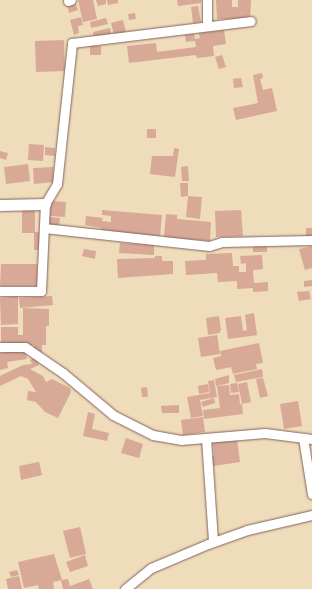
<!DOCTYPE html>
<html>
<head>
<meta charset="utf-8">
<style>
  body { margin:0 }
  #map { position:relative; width:312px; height:589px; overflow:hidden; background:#efdcba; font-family:Pangolin,sans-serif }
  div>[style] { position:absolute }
  .building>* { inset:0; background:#d8a997 }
  .roads { filter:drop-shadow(0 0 1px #84615d) drop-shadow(0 0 1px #84615d) }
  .minor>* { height:9px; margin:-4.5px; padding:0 4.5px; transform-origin:4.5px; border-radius:4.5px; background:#fff }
  .tertiary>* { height:11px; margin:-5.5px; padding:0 5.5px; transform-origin:5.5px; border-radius:5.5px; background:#fff }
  span { translate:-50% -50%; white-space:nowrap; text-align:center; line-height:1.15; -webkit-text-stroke:3.5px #fff; paint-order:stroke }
</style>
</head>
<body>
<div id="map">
  <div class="building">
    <i style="clip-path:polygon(78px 0,93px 0,97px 19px,83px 22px)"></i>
    <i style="clip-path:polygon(96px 0,106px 0,106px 4px,98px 6px)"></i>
    <i style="clip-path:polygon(107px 0,118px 0,118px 3px,108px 5px)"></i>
    <i style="clip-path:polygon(177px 0,201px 0,201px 3px,178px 6px)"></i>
    <i style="clip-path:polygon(216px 0,232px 0,232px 7px,238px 7px,238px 0,251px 0,250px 19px,217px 19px)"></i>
    <i style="clip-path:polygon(75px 2px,78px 10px,69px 13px,67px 4px)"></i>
    <i style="clip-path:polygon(198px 6px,201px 22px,193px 23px,191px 7px)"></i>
    <i style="clip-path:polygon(135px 13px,136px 19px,129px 20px,128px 14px)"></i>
    <i style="clip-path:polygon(81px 17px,83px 25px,78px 26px,79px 33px,74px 35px,70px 20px)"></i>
    <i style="clip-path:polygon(106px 18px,108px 24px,91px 28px,90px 22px)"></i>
    <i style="clip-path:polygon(123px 20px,126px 32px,114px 35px,111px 23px)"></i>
    <i style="clip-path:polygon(110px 28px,111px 34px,94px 38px,93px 32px)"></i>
    <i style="clip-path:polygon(224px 30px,226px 44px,213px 46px,214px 56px,197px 58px,196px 55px,129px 63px,127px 46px,156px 43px,157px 52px,196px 47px,195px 41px,186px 42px,185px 35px,194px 34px,195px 39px,200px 38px,199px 33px)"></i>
    <i style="clip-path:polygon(64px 40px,65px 71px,36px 72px,35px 41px)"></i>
    <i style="clip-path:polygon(90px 46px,101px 46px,101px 55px,90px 55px)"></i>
    <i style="clip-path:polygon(222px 55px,226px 67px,219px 69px,215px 57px)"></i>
    <i style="clip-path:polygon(262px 73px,263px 78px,260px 79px,263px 90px,272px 88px,277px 111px,236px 120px,233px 108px,258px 103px,253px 75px)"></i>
    <i style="clip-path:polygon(241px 78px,243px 87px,234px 88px,233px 79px)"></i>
    <i style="clip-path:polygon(147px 129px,156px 129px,156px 138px,147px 138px)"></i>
    <i style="clip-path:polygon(29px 144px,44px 145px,43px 161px,28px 160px)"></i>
    <i style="clip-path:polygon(45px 147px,55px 148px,55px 156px,45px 155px)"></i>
    <i style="clip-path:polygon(174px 148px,179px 149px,175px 177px,150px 174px,152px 156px,173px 156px)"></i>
    <i style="clip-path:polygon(0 151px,8px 153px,6px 160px,0 158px)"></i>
    <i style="clip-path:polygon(28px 164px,30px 181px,6px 184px,4px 167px)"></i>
    <i style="clip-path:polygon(188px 166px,189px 181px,182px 181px,181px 167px)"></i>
    <i style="clip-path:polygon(53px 167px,54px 182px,34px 184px,33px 168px)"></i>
    <i style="clip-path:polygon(180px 183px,188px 183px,188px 196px,202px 197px,200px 219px,186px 217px,188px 196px,181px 197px)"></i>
    <i style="clip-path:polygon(51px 201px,66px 202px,65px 217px,50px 216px)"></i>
    <i style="clip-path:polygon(22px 210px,35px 210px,35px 232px,39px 232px,40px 250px,34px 250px,34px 233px,22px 233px)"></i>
    <i style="clip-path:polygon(102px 210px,162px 215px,160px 236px,101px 231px,101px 228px,85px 225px,86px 216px,103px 218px,102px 221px,111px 222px,111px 216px,102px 215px)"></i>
    <i style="clip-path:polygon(241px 210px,243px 236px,216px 237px,215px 211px)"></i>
    <i style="clip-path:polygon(166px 214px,177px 215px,177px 219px,211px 222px,210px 241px,164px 237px)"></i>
    <i style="clip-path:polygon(49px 217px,60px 218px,59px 226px,48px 225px)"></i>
    <i style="clip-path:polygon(306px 228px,312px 228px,312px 237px,306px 237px)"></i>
    <i style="clip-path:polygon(120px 243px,154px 245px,154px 255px,119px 253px)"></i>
    <i style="clip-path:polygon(253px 245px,267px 245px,267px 252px,253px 252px)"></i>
    <i style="clip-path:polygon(312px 246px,312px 268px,305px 270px,299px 249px)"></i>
    <i style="clip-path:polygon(84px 249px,96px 251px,95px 259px,82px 256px)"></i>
    <i style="clip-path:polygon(232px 253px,233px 266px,239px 266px,239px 272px,246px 272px,246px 263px,241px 264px,240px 256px,262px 255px,263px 269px,253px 270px,254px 283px,268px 282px,268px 291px,253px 292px,253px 288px,237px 289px,237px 281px,218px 282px,217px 273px,186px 275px,185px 261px,206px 260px,206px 254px)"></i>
    <i style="clip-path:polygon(155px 256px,162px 256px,162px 261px,173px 261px,173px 274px,118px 278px,117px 259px,155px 258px)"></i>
    <i style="clip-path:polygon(1px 264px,37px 264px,37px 286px,0 286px)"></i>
    <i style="clip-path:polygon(312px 280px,312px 286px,304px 287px,304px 281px)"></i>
    <i style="clip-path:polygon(309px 291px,311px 299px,299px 301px,297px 292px)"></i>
    <i style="clip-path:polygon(18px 296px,18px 324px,1px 325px,0 298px)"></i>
    <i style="clip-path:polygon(52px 296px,53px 305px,20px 308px,19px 298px)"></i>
    <i style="clip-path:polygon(23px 308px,49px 309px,49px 326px,46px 326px,46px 345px,42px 345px,42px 354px,34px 354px,34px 345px,1px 345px,1px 327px,18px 327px,18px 335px,23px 335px)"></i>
    <i style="clip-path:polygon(254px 313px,257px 335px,228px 339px,225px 318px,241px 316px,243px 331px,247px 330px,245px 315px)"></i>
    <i style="clip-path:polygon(219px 316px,221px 330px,219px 333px,208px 335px,206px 318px)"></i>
    <i style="clip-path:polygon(217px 335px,220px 354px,201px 357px,198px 338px)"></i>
    <i style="clip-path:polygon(259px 343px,263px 363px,256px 364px,257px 369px,233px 374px,231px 367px,216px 370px,213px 358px,221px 356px,220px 351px)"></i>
    <i style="clip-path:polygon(25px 349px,27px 359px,7px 362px,8px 368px,0 370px,0 353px)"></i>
    <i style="clip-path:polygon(36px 357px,39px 365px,30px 369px,43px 376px,46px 382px,52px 379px,70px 388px,71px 392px,58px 418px,45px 412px,36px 402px,27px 400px,28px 391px,36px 392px,28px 379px,21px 376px,0 386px,0 376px,23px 365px,32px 364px,30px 360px)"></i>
    <i style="clip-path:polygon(262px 369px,263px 377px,236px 382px,234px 375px)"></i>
    <i style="clip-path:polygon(229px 375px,229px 383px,216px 386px,215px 379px)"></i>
    <i style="clip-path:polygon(263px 378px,268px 396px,260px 398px,256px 379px)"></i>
    <i style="clip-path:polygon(214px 380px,217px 397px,200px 400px,203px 416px,191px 418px,187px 397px,210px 393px,208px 381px)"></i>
    <i style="clip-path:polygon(247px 382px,251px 402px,242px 404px,243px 414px,204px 419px,203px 410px,220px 408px,217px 386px,229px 385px,230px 395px,239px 394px,240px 404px,242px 404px,238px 384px)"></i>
    <i style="clip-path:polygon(237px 383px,239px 392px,231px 393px,230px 384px)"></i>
    <i style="clip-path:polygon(208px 384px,209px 392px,199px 394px,198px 386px)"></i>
    <i style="clip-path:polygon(147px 387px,148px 397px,142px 397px,141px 388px)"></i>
    <i style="clip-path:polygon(214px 398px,215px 403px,203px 407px,201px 402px)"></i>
    <i style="clip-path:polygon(298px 401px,302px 426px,284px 429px,280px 404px)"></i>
    <i style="clip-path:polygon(179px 405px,179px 413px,162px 413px,161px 406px)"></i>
    <i style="clip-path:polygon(88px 412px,95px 414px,92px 429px,109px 433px,107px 441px,83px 436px)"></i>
    <i style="clip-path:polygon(203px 417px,205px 432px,183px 435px,181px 420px)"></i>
    <i style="clip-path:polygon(126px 438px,143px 444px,139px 458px,121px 453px)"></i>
    <i style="clip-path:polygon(237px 439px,240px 462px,207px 467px,205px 457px,214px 456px,213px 443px)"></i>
    <i style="clip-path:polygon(39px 462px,42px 475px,21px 480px,19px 466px)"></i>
    <i style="clip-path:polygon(80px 527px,86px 554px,70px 558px,63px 531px)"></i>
    <i style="clip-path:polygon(54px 554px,62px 580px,53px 582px,54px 589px,39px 589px,38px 585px,24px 588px,18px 562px)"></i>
    <i style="clip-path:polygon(85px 555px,88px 566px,70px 572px,66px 562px)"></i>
    <i style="clip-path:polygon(17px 570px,19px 575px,11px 577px,9px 572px)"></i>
    <i style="clip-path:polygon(19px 576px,22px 589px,8px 589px,6px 579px)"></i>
    <i style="clip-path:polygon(68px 579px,70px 586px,89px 579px,93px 589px,63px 589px,61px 580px)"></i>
  </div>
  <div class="roads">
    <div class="minor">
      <i style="left:207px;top:0;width:26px;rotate:90deg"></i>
      <i style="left:68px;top:1px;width:3px;rotate:-18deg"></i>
      <i style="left:44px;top:228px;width:166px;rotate:6.2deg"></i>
      <i style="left:209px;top:246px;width:14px;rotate:-17deg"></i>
      <i style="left:222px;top:242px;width:90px;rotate:-1.3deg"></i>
      <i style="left:0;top:291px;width:41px"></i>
      <i style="left:41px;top:291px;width:87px;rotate:-87.4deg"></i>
      <i style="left:45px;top:204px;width:23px;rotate:-59deg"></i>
      <i style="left:57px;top:184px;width:142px;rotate:-83.9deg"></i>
      <i style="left:72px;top:43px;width:180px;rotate:-7deg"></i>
      <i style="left:0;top:347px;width:25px"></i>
      <i style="left:25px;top:347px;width:46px;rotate:34.4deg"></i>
      <i style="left:63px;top:373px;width:65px;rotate:40deg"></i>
      <i style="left:113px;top:415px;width:45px;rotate:26.6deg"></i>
      <i style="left:153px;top:435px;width:28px;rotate:10deg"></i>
      <i style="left:181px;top:440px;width:84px;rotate:-4.8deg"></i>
      <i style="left:265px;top:433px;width:47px;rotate:7.3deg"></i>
      <i style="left:206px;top:438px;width:104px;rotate:86.1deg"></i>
      <i style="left:303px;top:438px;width:57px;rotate:80.9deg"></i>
      <i style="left:125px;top:589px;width:33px;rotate:-39deg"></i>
      <i style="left:151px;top:568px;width:62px;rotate:-22.8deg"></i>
      <i style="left:208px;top:544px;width:41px;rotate:-19.7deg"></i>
      <i style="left:247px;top:530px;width:67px;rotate:-13deg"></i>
    </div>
    <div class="tertiary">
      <i style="left:0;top:205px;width:45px;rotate:-1.3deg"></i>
    </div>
  </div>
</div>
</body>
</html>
